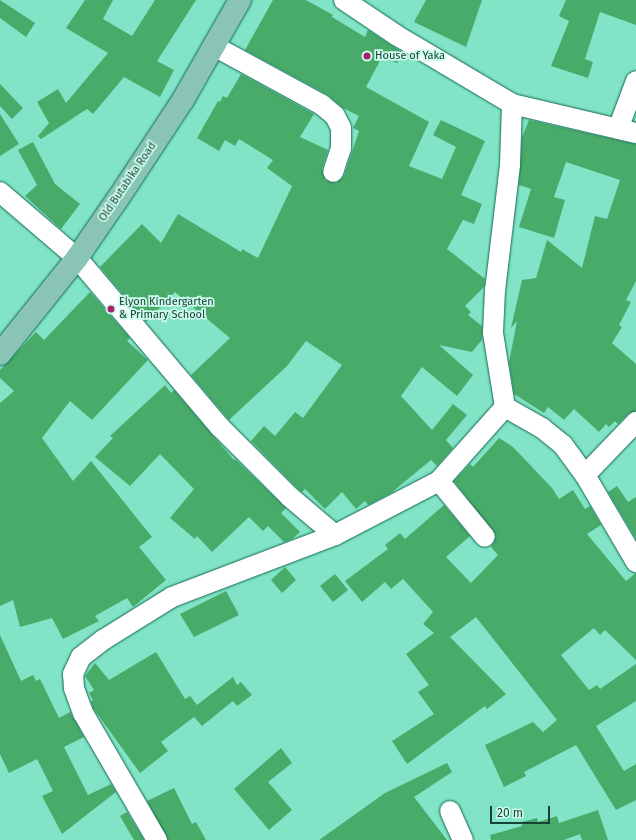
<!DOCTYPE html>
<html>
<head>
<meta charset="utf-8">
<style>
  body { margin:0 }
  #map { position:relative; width:636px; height:840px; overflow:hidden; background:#81e4c6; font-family:"Fira Sans",sans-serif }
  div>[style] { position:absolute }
  .building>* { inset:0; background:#49ab6a }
  .roads { filter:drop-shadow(0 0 1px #136753) drop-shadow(0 0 1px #136753) }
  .minor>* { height:20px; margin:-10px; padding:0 10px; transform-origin:10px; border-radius:10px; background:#fff }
  .major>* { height:22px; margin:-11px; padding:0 11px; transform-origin:11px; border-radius:11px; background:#89c4b4 }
  .dots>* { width:11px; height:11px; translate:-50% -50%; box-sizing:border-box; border:2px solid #cdfbeb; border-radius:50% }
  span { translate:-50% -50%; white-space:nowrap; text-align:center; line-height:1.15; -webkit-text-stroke:3.5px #cdfbeb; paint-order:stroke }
  .poi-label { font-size:11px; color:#184237 }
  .left { translate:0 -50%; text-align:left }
  .street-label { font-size:11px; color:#184237 }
  .scale { position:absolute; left:490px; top:806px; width:60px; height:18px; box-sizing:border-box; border:2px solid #184237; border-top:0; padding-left:5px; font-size:12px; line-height:14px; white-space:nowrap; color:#184237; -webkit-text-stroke:3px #cdfbeb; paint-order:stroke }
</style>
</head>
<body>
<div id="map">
  <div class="building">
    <i style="clip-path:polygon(0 0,35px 23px,26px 37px,0 18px)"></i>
    <i style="clip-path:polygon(85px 0,113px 0,103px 19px,132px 36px,155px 0,196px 0,157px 61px,174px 70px,160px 97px,124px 77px,93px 114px,87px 109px,41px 139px,38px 136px,49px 123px,37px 102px,58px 89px,66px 103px,108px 53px,66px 28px)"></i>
    <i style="clip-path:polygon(273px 0,306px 0,333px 15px,332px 17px,365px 37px,368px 30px,402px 52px,397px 63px,382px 57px,366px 87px,429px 122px,409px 166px,442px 179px,456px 147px,433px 135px,441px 120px,485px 141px,461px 195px,482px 204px,474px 224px,463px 220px,447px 249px,485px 279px,484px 287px,465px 306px,471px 312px,468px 315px,482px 326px,482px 340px,472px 352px,439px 345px,473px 375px,457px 396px,422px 367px,401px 396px,432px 430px,453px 404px,467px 415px,446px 440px,453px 448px,437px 466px,431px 460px,391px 493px,368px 505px,365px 501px,356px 509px,342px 492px,325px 509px,305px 489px,302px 492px,298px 489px,251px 441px,264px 426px,275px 436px,295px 412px,303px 418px,342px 365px,306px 341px,287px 366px,229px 420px,191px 375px,230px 338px,175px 292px,146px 322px,100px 267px,142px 224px,161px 243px,178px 214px,241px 252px,242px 249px,258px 258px,292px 186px,267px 168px,273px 160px,239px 139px,235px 146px,225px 140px,219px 151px,197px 138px,218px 101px,220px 102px,223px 96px,227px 98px,241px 74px,314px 114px,300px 137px,328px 150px,322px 169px,325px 180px,336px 183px,344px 176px,359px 131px,353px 128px,359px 116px,343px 108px,328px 95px,245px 50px)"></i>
    <i style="clip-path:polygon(426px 0,482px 0,466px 47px,414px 22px)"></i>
    <i style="clip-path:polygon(566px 0,636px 0,636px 25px,600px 12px,585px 59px,593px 62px,588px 78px,551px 66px,569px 21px,559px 16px)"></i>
    <i style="clip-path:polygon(0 84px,23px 108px,12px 119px,0 106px)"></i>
    <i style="clip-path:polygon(0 114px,19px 144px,0 156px)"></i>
    <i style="clip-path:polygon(529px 120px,636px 144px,636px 281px,626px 300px,631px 302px,619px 325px,622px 327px,612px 343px,636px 364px,636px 411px,628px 414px,618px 424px,615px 421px,609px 427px,606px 424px,599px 432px,574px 409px,564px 420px,548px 407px,544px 413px,514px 394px,509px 362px,517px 321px,511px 328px,522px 280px,536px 278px,547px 240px,582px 268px,595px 216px,607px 219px,620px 180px,566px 162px,554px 197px,565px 200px,554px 238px,519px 227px,531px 189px,519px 185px,522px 137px)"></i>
    <i style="clip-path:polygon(33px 142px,55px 184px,80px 204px,61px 229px,25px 196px,37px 185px,18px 150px)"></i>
    <i style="clip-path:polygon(90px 292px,130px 338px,127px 341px,148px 360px,92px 420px,70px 401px,42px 438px,73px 481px,91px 461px,152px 537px,139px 547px,166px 580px,133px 607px,127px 598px,95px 616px,99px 621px,63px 639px,52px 618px,20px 627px,13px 600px,0 606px,0 403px,14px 391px,0 378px,0 370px,36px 332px,44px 340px)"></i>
    <i style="clip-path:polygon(165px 385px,171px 393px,174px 390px,234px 460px,235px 459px,286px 508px,281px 513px,300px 532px,292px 539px,284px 542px,268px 526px,263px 531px,249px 517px,212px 552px,197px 536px,195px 539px,170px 518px,194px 489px,160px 454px,130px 486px,95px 457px,113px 438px,110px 436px)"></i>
    <i style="clip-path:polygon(499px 438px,513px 447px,552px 488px,559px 499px,573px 490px,585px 509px,590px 506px,601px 525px,587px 534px,626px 581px,636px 573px,636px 660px,605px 630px,600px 635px,594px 628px,561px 655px,589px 690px,597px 685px,600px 689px,636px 664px,636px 701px,596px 726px,624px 771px,636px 764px,636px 800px,616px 810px,576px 745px,524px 772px,526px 776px,504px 787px,485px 745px,533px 722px,543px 732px,557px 720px,476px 617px,450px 637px,506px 694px,487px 709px,485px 706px,407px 764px,392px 741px,434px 714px,418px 692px,429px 685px,406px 654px,434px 633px,423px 624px,433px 612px,403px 579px,391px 589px,385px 582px,362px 602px,345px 581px,388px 549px,385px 545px,400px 533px,405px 539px,444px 505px,470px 536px,446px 557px,471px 583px,498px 555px,491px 547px,496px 536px,454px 481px,470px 464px,473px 467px)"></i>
    <i style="clip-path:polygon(617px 486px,628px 502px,636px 497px,636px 539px,608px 492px)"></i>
    <i style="clip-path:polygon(285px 567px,296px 580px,282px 593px,271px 580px)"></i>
    <i style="clip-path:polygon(335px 574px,348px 590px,333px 602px,320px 586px)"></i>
    <i style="clip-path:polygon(226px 591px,239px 615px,194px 637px,180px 614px)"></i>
    <i style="clip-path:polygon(0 635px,21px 681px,33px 675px,36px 681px,40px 679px,59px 718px,70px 712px,84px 737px,64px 747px,88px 795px,111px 784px,116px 792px,62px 834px,42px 796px,53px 791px,37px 759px,9px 773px,0 754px)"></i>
    <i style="clip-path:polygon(156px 652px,185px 699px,190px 696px,197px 705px,233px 677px,237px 685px,241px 682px,252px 695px,237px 706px,233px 701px,202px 726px,194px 717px,161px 742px,168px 751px,140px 773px,93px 708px,91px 701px,93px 700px,89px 693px,94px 690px,85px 676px,95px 663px,109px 680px)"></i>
    <i style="clip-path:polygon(281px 748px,292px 763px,268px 782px,292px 810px,269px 830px,234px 789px)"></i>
    <i style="clip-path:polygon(447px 763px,452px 772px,414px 797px,447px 840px,319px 840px,385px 793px)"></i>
    <i style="clip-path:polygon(174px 788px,192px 824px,196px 822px,206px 840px,168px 840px,147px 801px)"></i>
    <i style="clip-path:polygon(598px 810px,608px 840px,582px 840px,580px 834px,564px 840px,491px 840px,490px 835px,522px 826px,522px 822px,537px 818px,538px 822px,557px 816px,559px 823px)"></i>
    <i style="clip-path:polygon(127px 812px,144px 840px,134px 840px,120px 816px)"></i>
  </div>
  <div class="roads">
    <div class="minor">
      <i style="left:344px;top:0;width:63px;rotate:33.9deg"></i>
      <i style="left:396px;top:35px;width:135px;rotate:30.7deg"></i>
      <i style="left:512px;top:104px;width:127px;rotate:13.2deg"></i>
      <i style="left:214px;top:46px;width:123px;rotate:28.6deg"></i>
      <i style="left:322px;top:105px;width:17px;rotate:40deg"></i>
      <i style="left:335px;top:116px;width:13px;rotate:63deg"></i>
      <i style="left:341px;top:128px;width:20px;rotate:90deg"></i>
      <i style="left:341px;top:148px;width:25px;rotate:108deg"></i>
      <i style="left:512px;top:104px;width:61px;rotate:91.9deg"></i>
      <i style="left:510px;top:165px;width:126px;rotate:96.8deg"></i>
      <i style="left:495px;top:290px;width:43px;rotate:92.7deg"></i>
      <i style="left:493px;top:333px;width:75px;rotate:80.8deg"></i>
      <i style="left:505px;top:407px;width:43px;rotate:29.6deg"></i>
      <i style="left:542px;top:428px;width:27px;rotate:39deg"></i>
      <i style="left:563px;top:445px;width:37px;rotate:54deg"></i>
      <i style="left:585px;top:475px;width:101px;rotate:59.6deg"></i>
      <i style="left:618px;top:129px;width:51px;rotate:-69.4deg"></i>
      <i style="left:0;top:192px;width:101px;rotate:40.6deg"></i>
      <i style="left:77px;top:258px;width:221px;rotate:49.8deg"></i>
      <i style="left:220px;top:427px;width:99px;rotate:45deg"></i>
      <i style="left:290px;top:497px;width:59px;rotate:40.2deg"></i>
      <i style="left:335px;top:535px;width:117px;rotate:-27.4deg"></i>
      <i style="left:439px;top:481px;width:99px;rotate:-48.3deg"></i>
      <i style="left:585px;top:475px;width:74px;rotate:-46.1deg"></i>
      <i style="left:439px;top:481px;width:72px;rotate:50.6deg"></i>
      <i style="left:450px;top:811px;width:32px;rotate:66deg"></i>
      <i style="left:157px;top:840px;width:147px;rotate:-120.2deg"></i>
      <i style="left:83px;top:713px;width:27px;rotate:-110deg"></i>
      <i style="left:74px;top:688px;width:14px;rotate:-94deg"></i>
      <i style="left:73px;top:674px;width:19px;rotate:-65deg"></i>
      <i style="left:81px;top:657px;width:28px;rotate:-38deg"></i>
      <i style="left:103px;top:640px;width:81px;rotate:-31.9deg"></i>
      <i style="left:172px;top:597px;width:174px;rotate:-20.8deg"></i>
    </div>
    <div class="major">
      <i style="left:0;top:354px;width:123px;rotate:-51.3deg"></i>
      <i style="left:77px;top:258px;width:74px;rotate:-55.5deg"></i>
      <i style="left:119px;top:197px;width:116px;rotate:-56.6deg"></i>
      <i style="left:183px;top:100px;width:115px;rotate:-60.3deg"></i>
    </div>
  </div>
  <div class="dots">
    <i style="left:367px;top:56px;background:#a8226c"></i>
    <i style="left:111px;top:309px;background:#a8226c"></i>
  </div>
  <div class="poi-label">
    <span class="left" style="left:375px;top:56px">House of Yaka</span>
    <span class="left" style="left:119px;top:309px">Elyon Kindergarten<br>&amp; Primary School</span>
  </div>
  <div class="street-label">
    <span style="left:128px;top:182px;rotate:-56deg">Old Butabika Road</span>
  </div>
  <div class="scale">20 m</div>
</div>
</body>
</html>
